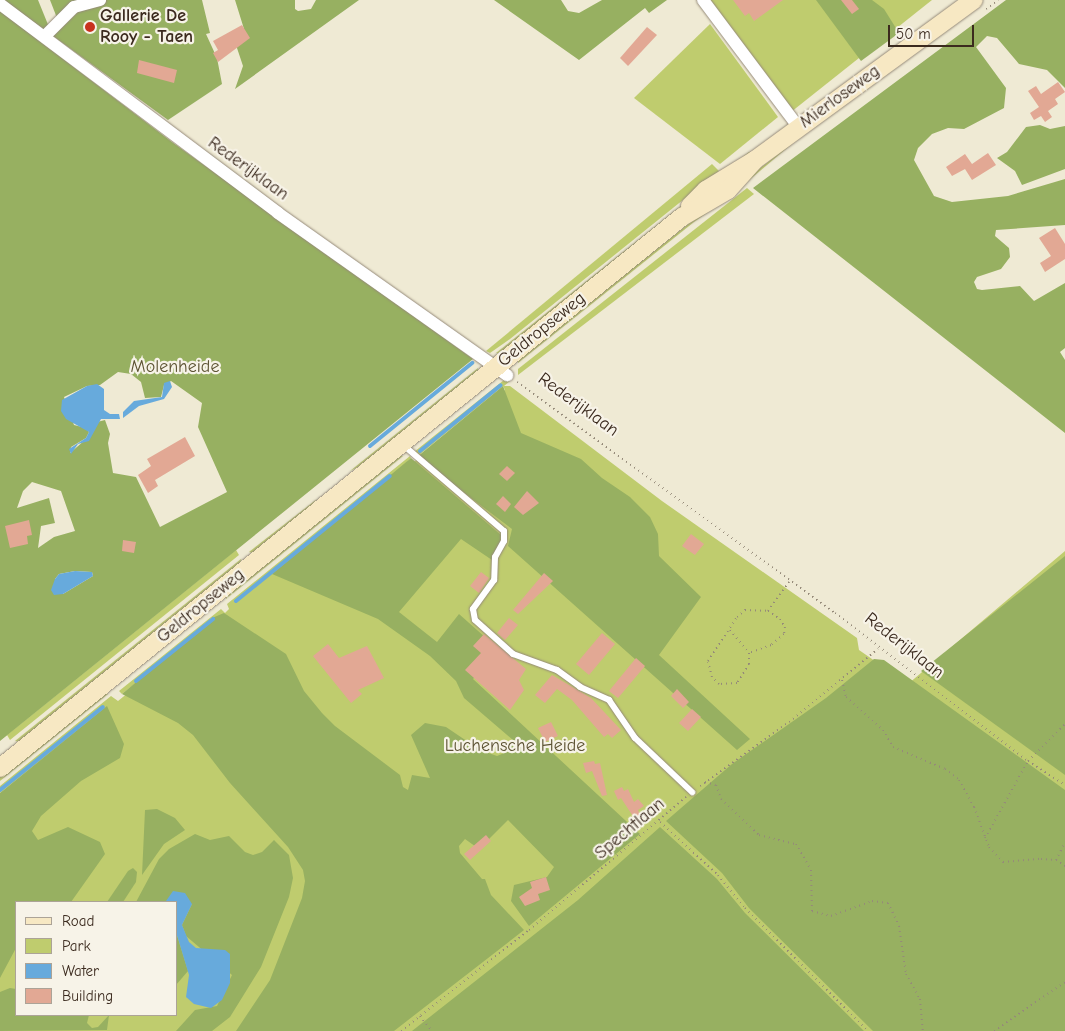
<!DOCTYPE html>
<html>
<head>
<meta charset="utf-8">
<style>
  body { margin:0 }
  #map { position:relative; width:1065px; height:1031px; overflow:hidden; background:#efead4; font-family:"Comic Neue",sans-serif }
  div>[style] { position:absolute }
  .green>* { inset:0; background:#bfcc6e }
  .forest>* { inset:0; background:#97b061 }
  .water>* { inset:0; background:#67aadc }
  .stream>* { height:4px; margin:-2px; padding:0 2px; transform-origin:2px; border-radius:2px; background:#67aadc }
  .building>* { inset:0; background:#e2a894 }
  .path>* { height:2px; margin-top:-1px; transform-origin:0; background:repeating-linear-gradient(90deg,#958a79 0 1px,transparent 0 5px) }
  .roads { filter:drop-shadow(0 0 1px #958a79) drop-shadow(0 0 1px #958a79) }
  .lane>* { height:6px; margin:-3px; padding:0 3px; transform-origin:3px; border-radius:3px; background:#fff }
  .street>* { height:12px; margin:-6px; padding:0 6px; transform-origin:6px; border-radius:6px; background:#fff }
  .secondary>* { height:18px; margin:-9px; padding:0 9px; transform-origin:9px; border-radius:9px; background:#f7e8c3 }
  .dots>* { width:14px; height:14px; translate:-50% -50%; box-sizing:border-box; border:2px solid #f7f3e8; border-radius:50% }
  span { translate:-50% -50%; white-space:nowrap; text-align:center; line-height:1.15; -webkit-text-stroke:4.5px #f7f3e8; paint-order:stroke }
  .poi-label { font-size:18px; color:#3b2a1e; font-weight:700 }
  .left { translate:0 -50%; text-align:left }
  .street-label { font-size:18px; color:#3b2a1e }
  .park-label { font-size:18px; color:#5c5232 }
  .legend { position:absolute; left:15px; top:901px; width:162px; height:115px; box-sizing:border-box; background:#f7f3e8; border:1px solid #aca397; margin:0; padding:6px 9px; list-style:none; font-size:15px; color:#3b2a1e }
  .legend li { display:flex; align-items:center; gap:10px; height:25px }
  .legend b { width:25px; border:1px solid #aca397 }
  .scale { position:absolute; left:888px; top:25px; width:86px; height:22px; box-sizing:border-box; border:2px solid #3b2a1e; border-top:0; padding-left:6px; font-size:15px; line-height:18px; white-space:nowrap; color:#3b2a1e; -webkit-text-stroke:4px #f7f3e8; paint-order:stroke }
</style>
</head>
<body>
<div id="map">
  <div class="green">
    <i style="clip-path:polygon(698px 0,932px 0,786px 116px)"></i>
    <i style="clip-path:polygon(710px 24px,778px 117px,720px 164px,634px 98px)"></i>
    <i style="clip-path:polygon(800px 137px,728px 198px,694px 222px,518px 363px,518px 357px)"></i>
    <i style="clip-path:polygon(749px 152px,753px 152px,503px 354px,496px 353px)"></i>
    <i style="clip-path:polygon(712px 164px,719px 171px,510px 339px,490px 353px,486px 351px)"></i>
    <i style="clip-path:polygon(747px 188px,754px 194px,518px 375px,518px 369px)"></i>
    <i style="clip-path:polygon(478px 368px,477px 375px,370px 461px,350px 471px)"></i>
    <i style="clip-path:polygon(evenodd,504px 380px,510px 381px,504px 386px,510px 386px,662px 501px,857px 638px,859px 650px,908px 684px,1065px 551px,1065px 1031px,0 1031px,0 796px,107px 707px,0 793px,0 786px,111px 696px,118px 701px,226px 614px,213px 620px,122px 694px,119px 691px,221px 609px,225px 613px,229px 609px,227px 604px,410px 456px,411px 458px,389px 479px,272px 574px,505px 390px,503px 386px,418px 456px,414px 452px,504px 380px,16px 902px,176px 902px,176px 1015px,16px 1015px,16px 902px)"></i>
    <i style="clip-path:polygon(397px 455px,403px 456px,226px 599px,226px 593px)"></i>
    <i style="clip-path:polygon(317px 499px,303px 515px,256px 554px,249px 552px)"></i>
    <i style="clip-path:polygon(236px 550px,239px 555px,10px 740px,7px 735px)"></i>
    <i style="clip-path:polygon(241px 559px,240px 566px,22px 742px,15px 741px)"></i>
    <i style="clip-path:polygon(103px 693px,108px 694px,0 781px,0 775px)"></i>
  </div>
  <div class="forest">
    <i style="clip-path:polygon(3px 0,38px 0,49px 27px,46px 31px)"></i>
    <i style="clip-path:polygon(50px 0,81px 0,57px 18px)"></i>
    <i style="clip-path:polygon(100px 0,202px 0,210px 33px,206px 34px,217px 58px,222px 84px,168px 120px,53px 36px,80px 10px)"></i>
    <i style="clip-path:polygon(235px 0,295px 0,295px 9px,298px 11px,311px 9px,316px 0,359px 0,235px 89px,243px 66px,233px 36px,244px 29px)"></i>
    <i style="clip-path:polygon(494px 0,561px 0,568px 11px,579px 13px,602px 0,667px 0,649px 13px,645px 8px,579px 60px)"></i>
    <i style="clip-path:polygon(816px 0,872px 0,884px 9px,899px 33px,861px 61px)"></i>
    <i style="clip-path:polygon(1006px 0,1065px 0,1065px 88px,1047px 70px,1019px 64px,997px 38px,987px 36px,976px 47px,1006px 88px,1004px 108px,964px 129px,948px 128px,932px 134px,918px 148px,914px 160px,934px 196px,952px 202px,1008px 196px,1065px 179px,1065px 225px,996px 230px,995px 236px,1009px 248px,1010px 257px,1001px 269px,977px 277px,974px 282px,977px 289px,982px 290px,1020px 286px,1034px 301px,1065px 283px,1065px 348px,1060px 352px,1065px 360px,1065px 433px,753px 188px)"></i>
    <i style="clip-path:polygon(evenodd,0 11px,172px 142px,473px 359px,0 741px,0 11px,118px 372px,131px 374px,141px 382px,145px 398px,161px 397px,164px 385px,171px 381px,202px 403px,198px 427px,227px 492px,160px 527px,136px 477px,113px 473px,108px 443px,110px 434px,105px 420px,97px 422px,92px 434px,70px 453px,71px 447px,86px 438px,89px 432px,86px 428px,74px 425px,64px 397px,87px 386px,100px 385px,118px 372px,0 11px,32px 482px,61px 491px,75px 531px,54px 537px,38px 548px,41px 526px,55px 523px,49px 498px,17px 508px,23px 491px,32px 482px,0 11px,75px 571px,92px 572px,93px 576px,63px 594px,55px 579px,59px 574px,75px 571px)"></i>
    <i style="clip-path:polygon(1040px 125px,1050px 129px,1065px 126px,1065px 169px,1022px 185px,1015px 171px,997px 158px,1007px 152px,1026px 127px)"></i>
    <i style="clip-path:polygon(503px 386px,521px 433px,581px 459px,602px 478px,630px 497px,650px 517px,658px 534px,659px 556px,701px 597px,659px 655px,750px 739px,737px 750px,508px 546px,512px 529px,417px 457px)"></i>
    <i style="clip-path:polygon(411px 458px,501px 535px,500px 544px,492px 560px,461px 539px,399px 612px,437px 642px,459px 614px,486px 638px,498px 649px,473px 679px,640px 834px,529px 926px,511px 901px,514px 885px,547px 877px,554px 867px,508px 820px,479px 849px,465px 839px,459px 846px,460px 853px,482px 879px,485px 879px,491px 895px,524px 930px,394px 1031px,236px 1031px,270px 980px,302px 898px,305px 881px,303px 870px,288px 847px,230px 783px,193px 735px,178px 723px,122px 694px,212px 618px,224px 613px,286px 654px,304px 691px,322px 713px,335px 726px,400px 775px,403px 787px,408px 790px,412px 775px,430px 778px,411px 735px,425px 723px,446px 727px,480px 750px,497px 756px,509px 751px,513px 740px,464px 698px,456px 681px,430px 656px,378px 619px,272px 574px)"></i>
    <i style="clip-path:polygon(1065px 556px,1065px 775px,921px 671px)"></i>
    <i style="clip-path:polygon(874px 659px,884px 660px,1065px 790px,1065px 1031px,873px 1031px,749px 908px,722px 873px,666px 821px,732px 764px,826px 698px)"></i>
    <i style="clip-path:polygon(107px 706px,124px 744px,120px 758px,81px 781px,41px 816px,32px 831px,38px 840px,68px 827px,100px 842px,105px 854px,71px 902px,16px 902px,16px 948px,0 978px,0 793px)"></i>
    <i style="clip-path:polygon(157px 809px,175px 818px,185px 830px,164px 844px,142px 875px,145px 810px)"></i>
    <i style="clip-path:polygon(660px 827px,717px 879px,745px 913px,864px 1031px,412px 1031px,578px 900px)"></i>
    <i style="clip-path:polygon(195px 834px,210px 840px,229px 836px,245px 852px,253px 855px,262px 852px,274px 840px,289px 855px,293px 878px,289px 897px,261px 967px,230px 1017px,212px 1031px,176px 1031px,195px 1010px,217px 1006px,232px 975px,186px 936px,182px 925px,192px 904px,136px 902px,159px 859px,169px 849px)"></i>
    <i style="clip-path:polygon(133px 868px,137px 872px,136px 882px,123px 902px,107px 902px,128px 871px)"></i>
    <i style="clip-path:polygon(176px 932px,188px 971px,176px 985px)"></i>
    <i style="clip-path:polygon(10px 988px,16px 989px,16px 1015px,89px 1015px,87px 1023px,92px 1028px,98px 1027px,109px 1015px,107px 1030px,0 1031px,0 992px)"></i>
  </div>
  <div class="water">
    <i style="clip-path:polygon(170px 381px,172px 387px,164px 399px,139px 406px,123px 418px,123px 412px,134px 401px,162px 397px,164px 383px)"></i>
    <i style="clip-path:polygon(97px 384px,104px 389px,104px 410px,110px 414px,119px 414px,120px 419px,101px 419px,89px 441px,78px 444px,71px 454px,69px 449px,86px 438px,89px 432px,66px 419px,61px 411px,62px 400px,87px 386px)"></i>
    <i style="clip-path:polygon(75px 571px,92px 572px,93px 576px,63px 594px,54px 595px,51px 590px,55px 579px,59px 574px)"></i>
    <i style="clip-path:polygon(173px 891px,185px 893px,192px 904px,182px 925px,189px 942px,196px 948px,225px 950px,230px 954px,230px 983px,222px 1000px,211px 1008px,194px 1004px,186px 997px,189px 975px,176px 932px,176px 902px,166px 901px)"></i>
  </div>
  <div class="stream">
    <i style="left:370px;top:446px;width:132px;rotate:-39.1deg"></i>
    <i style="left:420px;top:451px;width:104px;rotate:-39.2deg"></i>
    <i style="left:236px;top:601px;width:198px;rotate:-39.1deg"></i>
    <i style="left:136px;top:681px;width:99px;rotate:-38.8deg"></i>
    <i style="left:0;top:790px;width:132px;rotate:-38.9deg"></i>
  </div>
  <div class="building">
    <i style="clip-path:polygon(733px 0,783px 0,754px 21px,749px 13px,745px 16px)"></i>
    <i style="clip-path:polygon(841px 0,852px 0,859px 9px,852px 14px)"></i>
    <i style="clip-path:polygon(242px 25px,250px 38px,218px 62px,213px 53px,218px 50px,213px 41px)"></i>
    <i style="clip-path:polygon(647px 27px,657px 35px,628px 66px,620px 58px)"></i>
    <i style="clip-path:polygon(139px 60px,177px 70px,174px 83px,137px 73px)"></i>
    <i style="clip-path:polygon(1058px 82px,1065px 92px,1055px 99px,1058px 104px,1048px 111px,1052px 117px,1045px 122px,1041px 116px,1034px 120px,1030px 113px,1039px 107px,1028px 91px,1036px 86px,1041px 94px)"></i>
    <i style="clip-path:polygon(988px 153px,996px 165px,972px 180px,965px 169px,952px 176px,946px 167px,965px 154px,972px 164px)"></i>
    <i style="clip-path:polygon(1055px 228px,1065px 244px,1065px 259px,1045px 272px,1040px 263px,1051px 256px,1039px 238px)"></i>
    <i style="clip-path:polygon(185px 437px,195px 456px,155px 480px,158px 486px,148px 493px,138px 475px,151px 466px,147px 459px)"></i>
    <i style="clip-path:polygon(507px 466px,515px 473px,507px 481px,499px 474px)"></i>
    <i style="clip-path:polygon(527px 491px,539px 503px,523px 515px,514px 507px)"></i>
    <i style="clip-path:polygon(503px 496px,511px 504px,505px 512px,496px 504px)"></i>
    <i style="clip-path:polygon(29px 520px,32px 535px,27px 536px,28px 544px,10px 548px,5px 526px)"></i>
    <i style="clip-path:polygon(691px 534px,704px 544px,695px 555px,682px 546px)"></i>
    <i style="clip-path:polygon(123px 540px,136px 542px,134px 553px,122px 551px)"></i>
    <i style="clip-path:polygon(481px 572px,489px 578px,479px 593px,470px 586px)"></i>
    <i style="clip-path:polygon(544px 573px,553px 581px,518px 614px,513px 610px)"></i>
    <i style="clip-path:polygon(509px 618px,518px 625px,505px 640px,497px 633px)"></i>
    <i style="clip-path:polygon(602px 633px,615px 644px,589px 675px,576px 664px)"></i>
    <i style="clip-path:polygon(484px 634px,526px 669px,519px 680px,524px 690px,510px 710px,465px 670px,481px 653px,473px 646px)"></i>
    <i style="clip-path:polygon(328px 644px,339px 658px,367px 646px,384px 678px,358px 690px,362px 694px,351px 703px,313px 656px)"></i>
    <i style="clip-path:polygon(636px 658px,645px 666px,618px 698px,609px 691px)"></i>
    <i style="clip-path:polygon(552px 675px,591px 698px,621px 730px,612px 738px,608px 734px,604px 737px,572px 700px,557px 689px,545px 703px,535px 695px)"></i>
    <i style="clip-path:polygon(677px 689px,689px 702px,683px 708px,671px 696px)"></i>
    <i style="clip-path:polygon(692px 709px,701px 717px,688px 731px,679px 723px)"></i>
    <i style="clip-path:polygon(551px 722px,558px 736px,545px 742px,538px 728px)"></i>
    <i style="clip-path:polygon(594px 761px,595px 764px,600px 763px,607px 795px,602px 796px,592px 771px,586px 773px,583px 763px)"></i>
    <i style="clip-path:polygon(622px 787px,624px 791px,628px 789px,634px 802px,638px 799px,644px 806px,638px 810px,644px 824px,640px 827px,621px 798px,618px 800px,614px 791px)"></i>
    <i style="clip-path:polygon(486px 835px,491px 841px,470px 860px,464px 854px)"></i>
    <i style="clip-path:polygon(546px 877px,550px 890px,538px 894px,540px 900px,525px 906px,519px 897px,532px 888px,530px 882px)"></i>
  </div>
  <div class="path">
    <i style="left:986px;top:9px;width:15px;rotate:-37deg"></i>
    <i style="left:517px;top:382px;width:393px;rotate:36deg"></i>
    <i style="left:835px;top:613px;width:243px;rotate:37.5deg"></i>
    <i style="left:1028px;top:761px;width:44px;rotate:33deg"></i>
    <i style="left:745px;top:610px;width:23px;rotate:2deg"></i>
    <i style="left:768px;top:611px;width:14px;rotate:34deg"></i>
    <i style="left:780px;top:619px;width:9px;rotate:58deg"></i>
    <i style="left:785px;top:627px;width:7px;rotate:98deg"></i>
    <i style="left:784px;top:634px;width:17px;rotate:140deg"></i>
    <i style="left:771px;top:645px;width:23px;rotate:160deg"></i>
    <i style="left:749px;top:653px;width:11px;rotate:90deg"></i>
    <i style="left:749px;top:664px;width:22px;rotate:122deg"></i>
    <i style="left:737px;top:683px;width:18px;rotate:177deg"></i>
    <i style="left:719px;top:684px;width:10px;rotate:-135deg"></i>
    <i style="left:712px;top:677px;width:16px;rotate:-104deg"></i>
    <i style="left:708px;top:661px;width:53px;rotate:-56.6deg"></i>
    <i style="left:737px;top:617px;width:11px;rotate:-41deg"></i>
    <i style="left:768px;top:611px;width:36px;rotate:-54deg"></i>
    <i style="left:730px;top:630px;width:30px;rotate:50deg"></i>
    <i style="left:842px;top:680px;width:17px;rotate:77deg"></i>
    <i style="left:846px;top:697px;width:50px;rotate:41.7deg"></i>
    <i style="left:883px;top:730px;width:20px;rotate:60deg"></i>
    <i style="left:893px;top:747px;width:56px;rotate:22.9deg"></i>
    <i style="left:945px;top:769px;width:18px;rotate:38deg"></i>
    <i style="left:959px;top:780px;width:31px;rotate:61deg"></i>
    <i style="left:974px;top:807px;width:43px;rotate:69.4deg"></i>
    <i style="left:989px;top:847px;width:21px;rotate:47deg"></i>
    <i style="left:1003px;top:862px;width:38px;rotate:-5deg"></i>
    <i style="left:1041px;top:859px;width:15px;rotate:4deg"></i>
    <i style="left:1056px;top:860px;width:11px;rotate:34deg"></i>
    <i style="left:705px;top:782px;width:11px;rotate:15deg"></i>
    <i style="left:716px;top:785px;width:15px;rotate:70deg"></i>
    <i style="left:721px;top:799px;width:52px;rotate:43.5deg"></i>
    <i style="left:759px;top:835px;width:38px;rotate:14deg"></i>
    <i style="left:796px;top:844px;width:30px;rotate:60deg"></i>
    <i style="left:811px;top:870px;width:41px;rotate:88.6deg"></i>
    <i style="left:812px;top:911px;width:20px;rotate:15deg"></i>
    <i style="left:831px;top:916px;width:44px;rotate:-20.1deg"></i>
    <i style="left:872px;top:901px;width:16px;rotate:7deg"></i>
    <i style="left:888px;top:903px;width:25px;rotate:64deg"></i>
    <i style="left:899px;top:926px;width:49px;rotate:81.7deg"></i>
    <i style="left:906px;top:974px;width:29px;rotate:61deg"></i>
    <i style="left:920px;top:999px;width:32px;rotate:85deg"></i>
    <i style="left:700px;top:786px;width:110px;rotate:-35.7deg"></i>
    <i style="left:789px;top:722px;width:115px;rotate:-39.4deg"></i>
    <i style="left:660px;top:822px;width:79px;rotate:42.4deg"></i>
    <i style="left:718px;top:875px;width:43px;rotate:50.7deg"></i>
    <i style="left:745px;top:908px;width:174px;rotate:45deg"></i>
    <i style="left:985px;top:838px;width:88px;rotate:-60.8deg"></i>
    <i style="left:1028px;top:761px;width:52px;rotate:-45deg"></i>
    <i style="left:1056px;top:860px;width:20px;rotate:-63deg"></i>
    <i style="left:420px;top:1016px;width:19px;rotate:51deg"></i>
    <i style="left:401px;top:1031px;width:163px;rotate:-38.3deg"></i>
    <i style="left:529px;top:930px;width:206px;rotate:-40.3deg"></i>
    <i style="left:994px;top:1031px;width:86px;rotate:-34.6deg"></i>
  </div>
  <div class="roads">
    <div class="lane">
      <i style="left:402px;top:444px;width:134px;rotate:40.5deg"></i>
      <i style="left:504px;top:531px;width:10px;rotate:90deg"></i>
      <i style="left:504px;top:541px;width:18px;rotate:119deg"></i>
      <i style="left:495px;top:557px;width:23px;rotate:92deg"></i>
      <i style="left:494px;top:580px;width:36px;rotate:126deg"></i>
      <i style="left:473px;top:609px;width:11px;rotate:80deg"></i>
      <i style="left:475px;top:620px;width:51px;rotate:41.8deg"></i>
      <i style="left:513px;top:654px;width:47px;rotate:20deg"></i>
      <i style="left:557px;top:670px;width:29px;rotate:36deg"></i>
      <i style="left:580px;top:687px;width:32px;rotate:24deg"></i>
      <i style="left:609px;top:700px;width:46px;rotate:55.6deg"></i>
      <i style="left:635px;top:738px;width:79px;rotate:43.5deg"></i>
    </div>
    <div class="street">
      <i style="left:703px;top:0;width:160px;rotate:53.1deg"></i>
      <i style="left:0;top:4px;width:348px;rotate:36.9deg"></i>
      <i style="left:278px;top:213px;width:281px;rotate:35.3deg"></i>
      <i style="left:45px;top:36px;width:41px;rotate:-45deg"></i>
      <i style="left:74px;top:7px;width:27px;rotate:-15deg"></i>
    </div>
    <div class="secondary">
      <i style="left:690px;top:206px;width:23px;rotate:-45deg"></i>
      <i style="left:706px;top:190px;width:57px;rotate:-31.5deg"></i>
      <i style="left:755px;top:160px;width:271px;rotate:-36.2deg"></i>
      <i style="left:0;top:768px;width:877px;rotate:-38.94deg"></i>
      <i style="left:682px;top:217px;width:53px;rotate:-30.4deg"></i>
      <i style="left:728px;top:190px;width:40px;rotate:-48deg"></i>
    </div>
  </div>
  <div class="dots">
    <i style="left:90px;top:27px;background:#c8321e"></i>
  </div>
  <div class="poi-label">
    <span class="left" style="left:100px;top:27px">Gallerie De<br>Rooy - Taen</span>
  </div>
  <div class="street-label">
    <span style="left:840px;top:97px;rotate:-36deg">Mierloseweg</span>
    <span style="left:248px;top:169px;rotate:36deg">Rederijklaan</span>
    <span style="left:542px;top:330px;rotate:-39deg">Geldropseweg</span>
    <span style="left:578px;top:405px;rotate:36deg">Rederijklaan</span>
    <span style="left:201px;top:606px;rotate:-39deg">Geldropseweg</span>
    <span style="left:904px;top:646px;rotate:38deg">Rederijklaan</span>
    <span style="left:630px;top:829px;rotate:-40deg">Spechtlaan</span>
  </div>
  <div class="park-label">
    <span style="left:175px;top:367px">Molenheide</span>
    <span style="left:515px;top:746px">Luchensche Heide</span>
  </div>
  <ul class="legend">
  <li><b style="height:6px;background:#f7e8c3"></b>Road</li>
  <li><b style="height:14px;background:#bfcc6e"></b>Park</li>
  <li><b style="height:14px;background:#67aadc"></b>Water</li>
  <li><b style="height:14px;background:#e2a894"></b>Building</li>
  </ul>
  <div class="scale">50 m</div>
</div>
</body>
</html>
